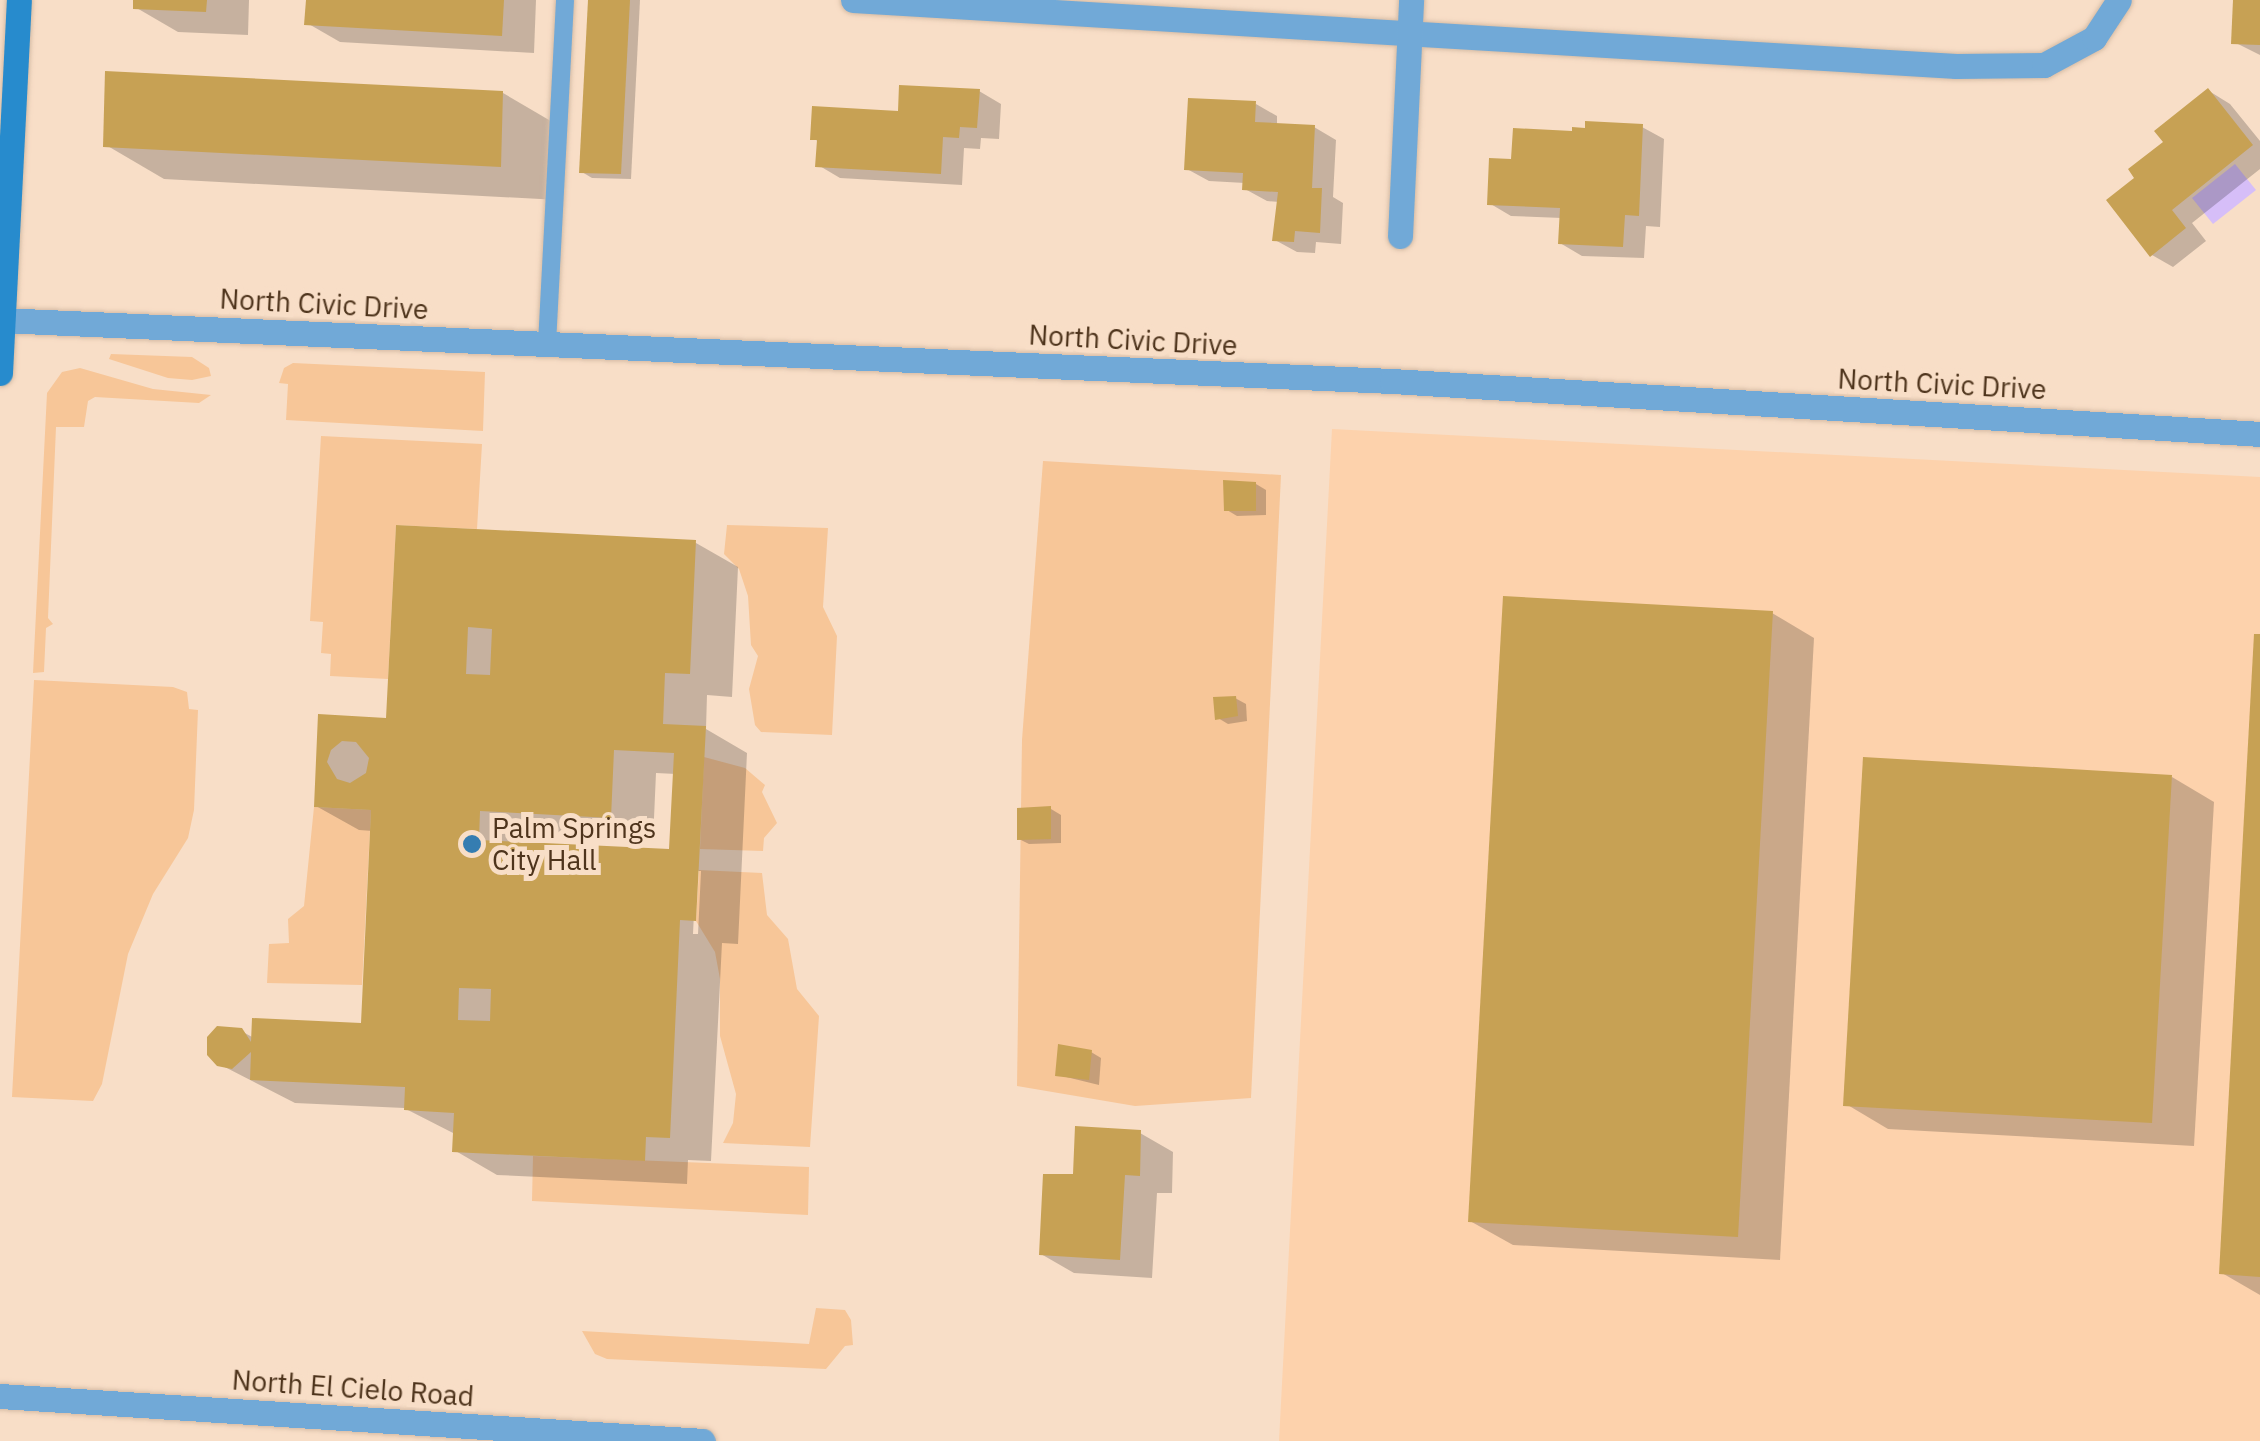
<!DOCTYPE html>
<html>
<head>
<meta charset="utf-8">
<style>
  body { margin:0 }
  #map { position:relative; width:2260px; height:1441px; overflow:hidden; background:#f8dec7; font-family:"IBM Plex Sans",sans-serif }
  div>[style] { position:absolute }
  .built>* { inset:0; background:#fdd2ac }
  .green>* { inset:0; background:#f7c698 }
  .water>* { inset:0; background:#d6bef8 }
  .shadow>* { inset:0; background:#0003 }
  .building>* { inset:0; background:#c7a154 }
  .roads { filter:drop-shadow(0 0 2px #d6bca5) drop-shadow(0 0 2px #d6bca5) }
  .lane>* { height:18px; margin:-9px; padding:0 9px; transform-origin:9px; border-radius:9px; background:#71a9d7 }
  .street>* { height:25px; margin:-12.5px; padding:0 12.5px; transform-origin:12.5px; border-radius:12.5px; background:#71a9d7 }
  .secondary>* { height:25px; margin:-12.5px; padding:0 12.5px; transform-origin:12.5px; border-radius:12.5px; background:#278bcd }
  .dots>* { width:28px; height:28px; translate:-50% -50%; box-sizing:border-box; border:5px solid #f8dec7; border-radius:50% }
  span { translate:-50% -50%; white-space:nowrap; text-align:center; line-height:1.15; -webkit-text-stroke:10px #f8dec7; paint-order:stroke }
  .street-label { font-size:28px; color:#4e341c }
  .poi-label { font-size:28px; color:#4e341c }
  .left { translate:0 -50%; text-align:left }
</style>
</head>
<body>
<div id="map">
  <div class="built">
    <i style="clip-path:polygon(1332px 429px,2260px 477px,2260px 1441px,1279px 1441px)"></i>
  </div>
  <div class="green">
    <i style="clip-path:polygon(111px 354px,192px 357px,209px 368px,211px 376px,192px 380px,168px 378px,109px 359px)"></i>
    <i style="clip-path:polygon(293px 363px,485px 372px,483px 431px,286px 420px,288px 384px,279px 383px,284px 368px)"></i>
    <i style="clip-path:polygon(80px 368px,153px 389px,211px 395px,199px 403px,95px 397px,88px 401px,84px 427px,56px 427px,48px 618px,53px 624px,46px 628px,44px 672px,33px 673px,47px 393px,62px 372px)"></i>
    <i style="clip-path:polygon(321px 436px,482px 444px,477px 529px,396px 525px,388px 679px,330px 676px,331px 654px,321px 653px,323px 622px,310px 621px)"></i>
    <i style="clip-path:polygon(1043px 461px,1281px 475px,1251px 1098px,1135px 1106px,1017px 1086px,1022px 740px)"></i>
    <i style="clip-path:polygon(727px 525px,828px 528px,823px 607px,837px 636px,832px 735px,761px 732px,755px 725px,749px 689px,758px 656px,751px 645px,748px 596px,739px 569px,724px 554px)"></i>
    <i style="clip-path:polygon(34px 680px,173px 687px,187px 692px,189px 709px,198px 710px,194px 810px,188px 838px,153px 894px,128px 954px,102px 1084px,93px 1101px,12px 1097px)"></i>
    <i style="clip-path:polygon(704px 757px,745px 768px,765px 785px,762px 792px,777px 823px,764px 838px,763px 851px,700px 849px)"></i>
    <i style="clip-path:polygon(314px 807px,371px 810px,362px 985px,267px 983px,269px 944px,289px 943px,288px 919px,304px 906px)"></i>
    <i style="clip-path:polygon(699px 870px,762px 873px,767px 915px,788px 939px,797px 989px,819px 1016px,810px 1147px,723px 1143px,733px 1123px,736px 1094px,720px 1036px,720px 979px,715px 952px,696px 921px)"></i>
    <i style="clip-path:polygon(533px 1156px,809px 1167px,808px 1215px,532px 1201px)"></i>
    <i style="clip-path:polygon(816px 1308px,845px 1310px,851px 1320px,853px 1345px,845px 1346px,826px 1369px,607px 1359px,595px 1354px,582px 1331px,809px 1344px)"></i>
  </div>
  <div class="water">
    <i style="clip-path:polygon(2235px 164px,2256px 190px,2213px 224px,2192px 198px)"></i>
  </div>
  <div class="shadow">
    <i style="clip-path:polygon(135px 0,249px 0,248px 35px,178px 32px,135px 7px)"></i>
    <i style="clip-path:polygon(308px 0,536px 0,534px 53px,340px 42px,307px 23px)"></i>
    <i style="clip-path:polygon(590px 0,640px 0,631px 179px,592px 178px,582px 172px)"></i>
    <i style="clip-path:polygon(2235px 0,2260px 0,2260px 55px,2234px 42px)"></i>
    <i style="clip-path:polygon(979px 91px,1001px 104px,999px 139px,981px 138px,980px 149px,964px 148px,962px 185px,840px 178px,818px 165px,819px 142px,813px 138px)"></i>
    <i style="clip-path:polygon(2209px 91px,2230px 104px,2260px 141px,2260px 169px,2192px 223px,2206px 241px,2173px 267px,2152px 255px,2138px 178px)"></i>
    <i style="clip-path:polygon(503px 93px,561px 127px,559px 200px,164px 179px,106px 145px)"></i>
    <i style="clip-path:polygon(1256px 104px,1277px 116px,1277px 125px,1314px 127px,1336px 140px,1333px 197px,1343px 203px,1341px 244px,1316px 242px,1315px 253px,1297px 252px,1275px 240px,1280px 202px,1267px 201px,1245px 189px,1245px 183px,1209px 181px,1187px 169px)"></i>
    <i style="clip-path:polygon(1642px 127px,1664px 139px,1660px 227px,1646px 226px,1644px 258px,1582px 256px,1560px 243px,1562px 218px,1511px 216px,1489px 203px,1513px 162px,1574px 134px)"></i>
    <i style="clip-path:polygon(1256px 484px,1266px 490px,1266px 515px,1237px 516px,1227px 510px)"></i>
    <i style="clip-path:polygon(evenodd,398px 528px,696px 543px,738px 567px,732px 697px,707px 695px,706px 729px,747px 753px,738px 944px,722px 943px,711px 1161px,688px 1160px,687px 1184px,497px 1175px,454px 1150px,455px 1134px,404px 1108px,295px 1103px,219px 1064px,241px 1031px,254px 1038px,363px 1026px,373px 831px,359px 830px,316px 806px,320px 717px,389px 720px,398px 528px,656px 773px,676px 774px,672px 852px,522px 844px,522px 834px,653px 841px,656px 773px,398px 528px,696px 871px,701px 871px,698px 934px,693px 934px,696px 871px)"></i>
    <i style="clip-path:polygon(1772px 613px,1814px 638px,1780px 1260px,1513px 1245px,1470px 1221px)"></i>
    <i style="clip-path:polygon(2260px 637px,2260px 1295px,2222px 1273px)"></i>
    <i style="clip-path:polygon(1235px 698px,1246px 704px,1247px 721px,1228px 724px,1218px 718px)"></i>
    <i style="clip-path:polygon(2172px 777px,2214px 802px,2194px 1146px,1888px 1129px,1846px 1104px)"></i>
    <i style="clip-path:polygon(1051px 809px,1061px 815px,1061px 843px,1029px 844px,1019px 839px)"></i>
    <i style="clip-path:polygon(1091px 1052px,1101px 1058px,1099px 1085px,1058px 1075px)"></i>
    <i style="clip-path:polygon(1140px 1133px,1173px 1152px,1172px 1193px,1157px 1193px,1152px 1278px,1074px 1273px,1041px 1254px)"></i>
  </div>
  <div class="building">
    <i style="clip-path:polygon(133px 0,207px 0,206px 12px,133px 9px)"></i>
    <i style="clip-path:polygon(306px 0,504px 0,502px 36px,304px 25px)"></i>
    <i style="clip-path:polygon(588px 0,630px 0,621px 174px,579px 173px)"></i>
    <i style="clip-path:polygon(2233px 0,2260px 0,2260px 45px,2231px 44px)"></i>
    <i style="clip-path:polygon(105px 71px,503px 91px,501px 167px,103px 147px)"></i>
    <i style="clip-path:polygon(899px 85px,980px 89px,977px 128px,960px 127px,959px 138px,943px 137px,941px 174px,815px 167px,817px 140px,810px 140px,812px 106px,898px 111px)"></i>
    <i style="clip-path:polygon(2208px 88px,2253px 145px,2172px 210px,2186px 228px,2150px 257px,2106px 200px,2134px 178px,2128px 169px,2163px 142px,2154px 131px)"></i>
    <i style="clip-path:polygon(1188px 98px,1256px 101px,1255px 122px,1315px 125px,1312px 188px,1322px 188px,1320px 233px,1295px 231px,1294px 242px,1272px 241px,1278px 192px,1242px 190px,1243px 173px,1184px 170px)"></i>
    <i style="clip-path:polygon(1585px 121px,1643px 124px,1639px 216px,1625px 215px,1623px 247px,1558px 244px,1560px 208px,1487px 205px,1489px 158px,1511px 159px,1513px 128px,1572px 131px,1572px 127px,1585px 128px)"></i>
    <i style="clip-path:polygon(1223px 480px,1256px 482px,1256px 511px,1224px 511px)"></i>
    <i style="clip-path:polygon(evenodd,396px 525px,696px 540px,690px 674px,665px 673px,663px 724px,706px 726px,696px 921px,680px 920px,670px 1138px,646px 1137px,645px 1161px,452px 1152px,454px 1113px,404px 1110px,405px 1087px,250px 1080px,251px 1052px,232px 1069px,217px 1066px,207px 1055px,207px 1037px,217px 1026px,242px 1028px,251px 1042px,252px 1018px,361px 1023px,371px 810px,314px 807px,318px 714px,386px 718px,396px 525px,468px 627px,492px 629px,490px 675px,466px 674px,468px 627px,396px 525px,342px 741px,356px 742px,369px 758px,366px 773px,350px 783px,337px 779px,327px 762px,331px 750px,342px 741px,396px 525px,614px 750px,674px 753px,669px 849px,479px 840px,480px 811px,611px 818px,614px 750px,396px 525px,459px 988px,491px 989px,490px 1021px,458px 1020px,459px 988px)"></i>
    <i style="clip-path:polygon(1503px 596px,1773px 611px,1738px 1237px,1468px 1222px)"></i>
    <i style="clip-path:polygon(2254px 634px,2260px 634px,2260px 1277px,2219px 1274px)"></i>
    <i style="clip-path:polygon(1236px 696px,1238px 716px,1215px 720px,1213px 697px)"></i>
    <i style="clip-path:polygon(1863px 757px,2172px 775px,2152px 1123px,1843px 1106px)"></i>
    <i style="clip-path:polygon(1051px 806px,1051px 839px,1017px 840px,1017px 808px)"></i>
    <i style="clip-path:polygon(1058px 1044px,1092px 1050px,1089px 1080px,1055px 1076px)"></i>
    <i style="clip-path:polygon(1075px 1126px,1141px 1130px,1140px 1176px,1125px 1175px,1120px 1260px,1039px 1255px,1043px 1174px,1073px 1174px)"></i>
  </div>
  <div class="roads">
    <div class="lane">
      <i style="left:547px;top:344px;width:344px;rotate:-87deg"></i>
    </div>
    <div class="street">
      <i style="left:853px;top:0;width:1105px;rotate:3.42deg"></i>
      <i style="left:1956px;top:66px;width:88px;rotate:-0.7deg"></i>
      <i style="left:2044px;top:65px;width:57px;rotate:-28.4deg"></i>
      <i style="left:2094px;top:38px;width:45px;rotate:-56.7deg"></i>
      <i style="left:1400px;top:236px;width:236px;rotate:-87.3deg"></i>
      <i style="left:0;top:320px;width:1393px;rotate:2.51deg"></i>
      <i style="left:1392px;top:381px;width:870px;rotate:3.49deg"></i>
      <i style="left:0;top:1396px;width:704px;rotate:3.66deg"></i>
    </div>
    <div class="secondary">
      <i style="left:0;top:373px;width:373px;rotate:-87.1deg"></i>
    </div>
  </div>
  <div class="dots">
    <i style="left:472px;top:844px;background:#357db1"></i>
  </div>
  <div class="street-label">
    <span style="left:324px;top:304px;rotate:3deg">North Civic Drive</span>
    <span style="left:1133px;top:340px;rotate:3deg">North Civic Drive</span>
    <span style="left:1942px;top:384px;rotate:3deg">North Civic Drive</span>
    <span style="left:353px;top:1388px;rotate:4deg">North El Cielo Road</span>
  </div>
  <div class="poi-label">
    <span class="left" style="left:492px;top:844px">Palm Springs<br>City Hall</span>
  </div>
</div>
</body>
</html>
